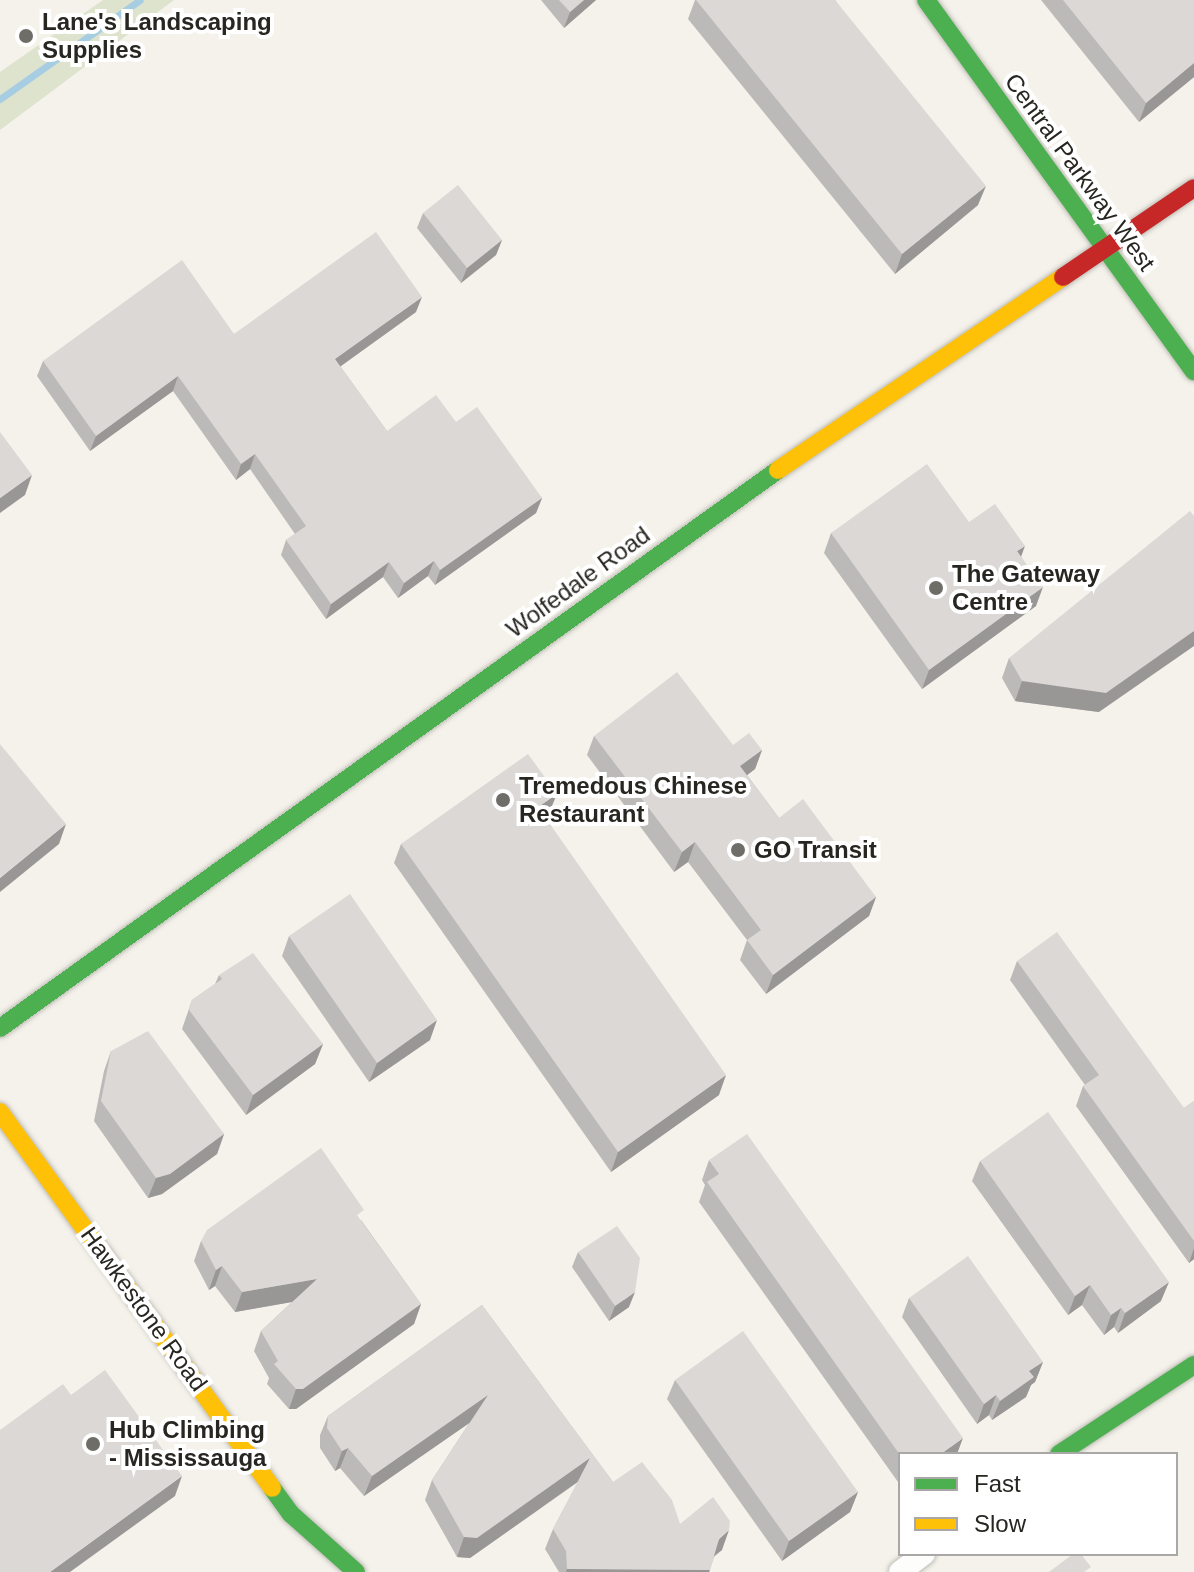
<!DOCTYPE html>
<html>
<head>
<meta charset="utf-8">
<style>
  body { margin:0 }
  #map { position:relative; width:1194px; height:1572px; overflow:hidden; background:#f4f2ea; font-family:Arial,sans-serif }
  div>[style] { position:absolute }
  .green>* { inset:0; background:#dde3cc }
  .stream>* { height:7px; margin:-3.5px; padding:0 3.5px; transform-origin:3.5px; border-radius:3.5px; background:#a7cde2 }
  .roads { filter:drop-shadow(0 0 2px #bebcb6) drop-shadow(0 0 2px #bebcb6) }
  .street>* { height:22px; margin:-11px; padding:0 11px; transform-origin:11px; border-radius:11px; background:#fdfdfc }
  .fast>* { height:18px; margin:-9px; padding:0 9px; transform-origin:9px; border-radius:9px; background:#4caf50 }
  .slow>* { height:18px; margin:-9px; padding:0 9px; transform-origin:9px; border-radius:9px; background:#ffc107 }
  .jam>* { height:18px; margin:-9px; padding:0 9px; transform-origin:9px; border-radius:9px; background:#c62828 }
  .wall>* { inset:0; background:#bcbab8 }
  .shaded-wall>* { inset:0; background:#999796 }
  .building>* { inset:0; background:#dbd8d6 }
  .dots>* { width:22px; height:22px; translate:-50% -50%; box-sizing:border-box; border:4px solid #fff; border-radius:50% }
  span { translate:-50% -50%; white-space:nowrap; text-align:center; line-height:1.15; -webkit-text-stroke:8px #fff; paint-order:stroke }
  .poi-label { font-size:24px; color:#272621; font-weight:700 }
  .left { translate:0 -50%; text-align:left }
  .street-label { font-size:24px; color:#272621 }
  .legend { position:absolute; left:898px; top:1452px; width:280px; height:104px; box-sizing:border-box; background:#fff; border:2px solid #a9a8a6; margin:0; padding:10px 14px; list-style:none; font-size:24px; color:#272621 }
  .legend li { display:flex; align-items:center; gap:16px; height:40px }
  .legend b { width:40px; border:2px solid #a9a8a6 }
</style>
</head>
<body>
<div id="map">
  <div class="green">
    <i style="clip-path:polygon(103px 0,174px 0,0 130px,0 72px)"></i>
  </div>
  <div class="stream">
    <i style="left:0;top:99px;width:171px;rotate:-35.3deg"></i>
  </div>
  <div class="roads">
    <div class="street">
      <i style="left:900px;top:1572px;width:30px;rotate:-37deg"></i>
    </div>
    <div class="fast">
      <i style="left:926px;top:0;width:458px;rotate:54.2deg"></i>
      <i style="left:0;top:1028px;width:957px;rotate:-35.65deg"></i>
      <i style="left:1059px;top:1454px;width:162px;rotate:-33.4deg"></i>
      <i style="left:272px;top:1488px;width:32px;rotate:54deg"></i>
      <i style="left:291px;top:1514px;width:87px;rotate:41.7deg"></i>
    </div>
    <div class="slow">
      <i style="left:778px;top:470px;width:344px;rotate:-34.1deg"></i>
      <i style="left:0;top:1112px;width:464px;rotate:54.1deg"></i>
    </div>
    <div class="jam">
      <i style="left:1063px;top:277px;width:158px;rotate:-34.2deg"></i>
    </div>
  </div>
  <div class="wall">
    <i style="clip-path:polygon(541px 0,596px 0,564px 28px)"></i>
    <i style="clip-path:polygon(695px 0,835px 0,978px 205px,895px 274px,688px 19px)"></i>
    <i style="clip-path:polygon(1041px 0,1194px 0,1194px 77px,1139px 122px)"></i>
    <i style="clip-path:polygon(423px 213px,502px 240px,496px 255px,461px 283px,417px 228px)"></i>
    <i style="clip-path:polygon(416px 312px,340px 366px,387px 431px,456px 422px,542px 498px,536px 513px,435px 585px,428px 576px,398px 598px,383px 577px,326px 619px,281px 555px,286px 540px,295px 534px,250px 469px,236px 480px,173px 391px,90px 451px,37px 376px,43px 361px,234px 334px)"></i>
    <i style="clip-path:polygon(969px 522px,1021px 556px,1036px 606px,922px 689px,824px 553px,831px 533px)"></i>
    <i style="clip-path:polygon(1009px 658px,1099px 712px,1015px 701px,1002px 678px)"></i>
    <i style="clip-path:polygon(594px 736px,733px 745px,762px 750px,755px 769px,747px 775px,779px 818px,876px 897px,869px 916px,766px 994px,740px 960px,747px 940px,688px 862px,674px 872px,587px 755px)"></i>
    <i style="clip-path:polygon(549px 813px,545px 817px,719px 1095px,611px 1172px,394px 863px,401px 844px)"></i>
    <i style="clip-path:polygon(289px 936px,430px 1040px,369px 1082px,282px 956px)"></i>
    <i style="clip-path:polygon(1017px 961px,1184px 1108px,1194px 1101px,1194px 1259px,1189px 1263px,1076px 1106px,1083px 1086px,1085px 1085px,1010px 980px)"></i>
    <i style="clip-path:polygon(219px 975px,323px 1044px,315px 1064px,246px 1115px,182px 1029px,192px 1000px,215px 984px)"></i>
    <i style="clip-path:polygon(111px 1051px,224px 1134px,217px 1154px,162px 1194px,148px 1198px,94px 1121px,104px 1071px)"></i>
    <i style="clip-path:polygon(709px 1160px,957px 1454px,900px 1454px,900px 1481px,898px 1482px,699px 1202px,705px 1185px,702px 1180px)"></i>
    <i style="clip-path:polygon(980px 1161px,1161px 1301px,1118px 1333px,1114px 1327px,1104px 1335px,1082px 1305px,1068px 1315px,972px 1181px)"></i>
    <i style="clip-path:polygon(361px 1220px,421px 1304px,414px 1324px,296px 1409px,289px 1409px,267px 1384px,269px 1378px,254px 1351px,261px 1331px,292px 1302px,235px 1312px,215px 1286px,209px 1290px,194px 1261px,201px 1241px)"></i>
    <i style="clip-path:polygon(578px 1252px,629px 1307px,609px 1321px,572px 1267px)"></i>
    <i style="clip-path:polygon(909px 1298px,1043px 1362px,1035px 1382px,1031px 1385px,1026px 1397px,992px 1420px,989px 1415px,977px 1424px,902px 1317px)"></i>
    <i style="clip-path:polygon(482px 1305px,613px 1482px,722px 1550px,714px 1557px,709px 1572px,559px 1572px,545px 1549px,553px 1529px,578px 1482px,470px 1558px,457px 1557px,425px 1500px,432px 1480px,470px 1422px,364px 1496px,340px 1468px,335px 1471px,320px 1448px,320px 1435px,328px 1416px)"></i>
    <i style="clip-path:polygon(675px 1380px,858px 1492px,850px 1512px,782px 1561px,667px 1399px)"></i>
  </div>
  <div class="shaded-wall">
    <i style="clip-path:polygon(584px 0,596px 0,564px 28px,570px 12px)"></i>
    <i style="clip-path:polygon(1194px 63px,1194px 77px,1139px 122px,1146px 103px)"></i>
    <i style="clip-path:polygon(986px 186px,978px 205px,895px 274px,902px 254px)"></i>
    <i style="clip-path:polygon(502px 240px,496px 255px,461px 283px,467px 268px)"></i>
    <i style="clip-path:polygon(422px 297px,416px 312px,330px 374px,335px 359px)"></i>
    <i style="clip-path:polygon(178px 376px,173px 391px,90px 451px,96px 436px)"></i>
    <i style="clip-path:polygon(255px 454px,250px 469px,236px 480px,241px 464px)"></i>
    <i style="clip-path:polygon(32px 475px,25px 495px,0 513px,0 498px)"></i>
    <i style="clip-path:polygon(542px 498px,536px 513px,435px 585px,440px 570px)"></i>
    <i style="clip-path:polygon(1025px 546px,1018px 565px,1017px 551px)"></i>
    <i style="clip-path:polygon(434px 561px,428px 576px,398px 598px,404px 583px)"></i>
    <i style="clip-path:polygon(389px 562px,383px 577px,326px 619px,331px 604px)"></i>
    <i style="clip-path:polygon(1043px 587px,1036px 606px,922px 689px,929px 670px)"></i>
    <i style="clip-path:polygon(1194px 631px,1194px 646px,1099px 712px,1015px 701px,1022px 681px)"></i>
    <i style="clip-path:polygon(762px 750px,755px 769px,733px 786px,740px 766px)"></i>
    <i style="clip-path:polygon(557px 794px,549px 813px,531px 827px,538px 807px)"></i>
    <i style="clip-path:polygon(66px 824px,59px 844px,0 892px,0 878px)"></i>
    <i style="clip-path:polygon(695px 842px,688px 862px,674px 872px,682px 852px)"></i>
    <i style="clip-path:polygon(876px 897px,869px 916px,766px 994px,773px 975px)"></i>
    <i style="clip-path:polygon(437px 1020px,430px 1040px,369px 1082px,377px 1063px)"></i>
    <i style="clip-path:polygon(323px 1044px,315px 1064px,246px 1115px,253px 1095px)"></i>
    <i style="clip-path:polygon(726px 1075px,719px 1095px,611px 1172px,618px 1152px)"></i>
    <i style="clip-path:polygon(224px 1134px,217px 1154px,162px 1194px,148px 1198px,156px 1178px)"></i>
    <i style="clip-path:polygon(1194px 1248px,1194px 1259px,1189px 1263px)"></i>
    <i style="clip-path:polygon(222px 1266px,215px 1286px,209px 1290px,216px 1270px)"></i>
    <i style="clip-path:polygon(317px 1279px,309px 1299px,235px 1312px,242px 1292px)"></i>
    <i style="clip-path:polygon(1169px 1282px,1161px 1301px,1118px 1333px,1125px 1313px)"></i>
    <i style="clip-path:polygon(1090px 1285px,1082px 1305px,1068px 1315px,1075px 1296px)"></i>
    <i style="clip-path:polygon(635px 1292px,629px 1307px,609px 1321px,615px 1306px)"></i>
    <i style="clip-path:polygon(421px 1304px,414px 1324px,296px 1409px,289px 1409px,296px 1389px)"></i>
    <i style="clip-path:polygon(1121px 1308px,1114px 1327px,1104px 1335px,1111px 1315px)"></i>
    <i style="clip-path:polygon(1043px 1362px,1035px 1382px,1031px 1385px,1026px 1397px,992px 1420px,1000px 1401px,1029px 1371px)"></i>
    <i style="clip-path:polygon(488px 1395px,481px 1415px,364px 1496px,372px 1476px)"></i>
    <i style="clip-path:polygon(996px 1395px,989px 1415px,977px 1424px,984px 1404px)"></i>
    <i style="clip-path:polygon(963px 1438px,957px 1454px,941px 1454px)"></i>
    <i style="clip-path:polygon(348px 1448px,340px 1468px,335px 1471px,342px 1451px)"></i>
    <i style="clip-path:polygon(590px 1458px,583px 1478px,470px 1558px,457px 1557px,464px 1537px)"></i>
    <i style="clip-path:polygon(182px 1476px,175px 1496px,70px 1572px,50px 1572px)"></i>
    <i style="clip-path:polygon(858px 1492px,850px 1512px,782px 1561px,789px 1541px)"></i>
    <i style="clip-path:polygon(729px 1530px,722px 1550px,711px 1558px,719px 1539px)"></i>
    <i style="clip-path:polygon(567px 1569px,710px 1570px,709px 1572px,566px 1572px)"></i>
  </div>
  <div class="building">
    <i style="clip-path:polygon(559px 0,584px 0,570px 12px)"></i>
    <i style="clip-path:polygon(696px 0,835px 0,986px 186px,902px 254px)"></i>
    <i style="clip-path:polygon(1063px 0,1194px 0,1194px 63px,1146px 103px)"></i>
    <i style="clip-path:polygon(458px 185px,502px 240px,467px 268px,423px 213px)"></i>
    <i style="clip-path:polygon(376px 232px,422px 297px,335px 359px,387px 431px,436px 395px,456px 422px,477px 407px,542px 498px,440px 570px,434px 561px,404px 583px,389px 562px,331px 604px,286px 540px,306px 526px,255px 454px,241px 464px,178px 376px,96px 436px,43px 361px,182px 260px,234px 334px)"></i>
    <i style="clip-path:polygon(0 432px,32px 475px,0 498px)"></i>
    <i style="clip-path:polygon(927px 464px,969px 522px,995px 504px,1025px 546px,1017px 551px,1043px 587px,929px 670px,831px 533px)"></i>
    <i style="clip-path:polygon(1190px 511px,1194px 516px,1194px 631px,1106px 693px,1022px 681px,1009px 658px)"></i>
    <i style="clip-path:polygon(677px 672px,733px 745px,749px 733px,762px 750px,740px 766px,779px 818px,803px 799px,876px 897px,773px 975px,747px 940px,761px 930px,695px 842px,682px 852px,594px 736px)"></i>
    <i style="clip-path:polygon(0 744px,66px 824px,0 878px)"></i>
    <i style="clip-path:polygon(528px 754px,557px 794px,538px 807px,726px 1075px,618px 1152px,401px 844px)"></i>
    <i style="clip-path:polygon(350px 894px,437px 1020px,377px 1063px,289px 936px)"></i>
    <i style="clip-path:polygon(1057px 932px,1184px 1108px,1194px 1101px,1194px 1241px,1083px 1086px,1099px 1075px,1017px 961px)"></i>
    <i style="clip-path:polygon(253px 953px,323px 1044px,253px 1095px,189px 1010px,192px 1000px,222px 979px,219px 975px)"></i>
    <i style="clip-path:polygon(148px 1031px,224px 1134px,170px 1174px,156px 1178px,101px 1101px,111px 1051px)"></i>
    <i style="clip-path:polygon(1048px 1112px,1169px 1282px,1125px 1313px,1121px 1308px,1111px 1315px,1090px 1285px,1075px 1296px,980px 1161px)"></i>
    <i style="clip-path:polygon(747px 1134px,963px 1438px,941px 1454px,921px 1454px,920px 1452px,917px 1454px,900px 1454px,900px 1455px,707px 1182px,719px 1174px,709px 1160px)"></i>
    <i style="clip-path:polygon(321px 1148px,364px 1210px,357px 1215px,421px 1304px,303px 1389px,296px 1389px,274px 1364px,278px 1361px,261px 1331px,317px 1279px,242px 1292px,222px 1266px,216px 1270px,201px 1241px,207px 1230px)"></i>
    <i style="clip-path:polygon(617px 1226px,640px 1258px,635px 1292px,615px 1306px,578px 1252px)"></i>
    <i style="clip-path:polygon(968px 1256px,1043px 1362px,1029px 1371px,1034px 1377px,1000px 1401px,996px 1395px,984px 1404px,909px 1298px)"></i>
    <i style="clip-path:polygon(482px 1305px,613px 1482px,642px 1462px,672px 1500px,680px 1524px,713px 1497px,730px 1521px,729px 1530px,719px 1539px,710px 1570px,567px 1569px,566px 1551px,553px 1529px,590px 1458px,477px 1538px,464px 1537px,432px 1480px,488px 1395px,372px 1476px,348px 1448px,342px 1451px,327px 1428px,328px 1416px)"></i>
    <i style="clip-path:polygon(743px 1331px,858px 1492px,789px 1541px,675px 1380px)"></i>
    <i style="clip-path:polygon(105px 1370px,182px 1476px,50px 1572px,0 1572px,0 1430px,63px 1384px,71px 1395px)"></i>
    <i style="clip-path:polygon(1073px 1554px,1081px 1554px,1091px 1567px,1084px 1572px,1049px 1572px)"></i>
  </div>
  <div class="dots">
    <i style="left:26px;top:36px;background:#6f6d67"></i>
    <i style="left:936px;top:588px;background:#6f6d67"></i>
    <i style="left:503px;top:800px;background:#6f6d67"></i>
    <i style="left:738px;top:850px;background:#6f6d67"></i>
    <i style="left:93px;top:1444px;background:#6f6d67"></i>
  </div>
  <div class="poi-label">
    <span class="left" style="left:42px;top:36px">Lane's Landscaping<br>Supplies</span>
    <span class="left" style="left:952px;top:588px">The Gateway<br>Centre</span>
    <span class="left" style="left:519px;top:800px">Tremedous Chinese<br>Restaurant</span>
    <span class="left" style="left:754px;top:850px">GO Transit</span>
    <span class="left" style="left:109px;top:1444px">Hub Climbing<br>- Mississauga</span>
  </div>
  <div class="street-label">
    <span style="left:1080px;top:172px;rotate:54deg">Central Parkway West</span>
    <span style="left:578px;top:582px;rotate:-36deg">Wolfedale Road</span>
    <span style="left:144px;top:1309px;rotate:54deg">Hawkestone Road</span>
  </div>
  <ul class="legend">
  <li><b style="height:10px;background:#4caf50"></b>Fast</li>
  <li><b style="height:10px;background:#ffc107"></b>Slow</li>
  </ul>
</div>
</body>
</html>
